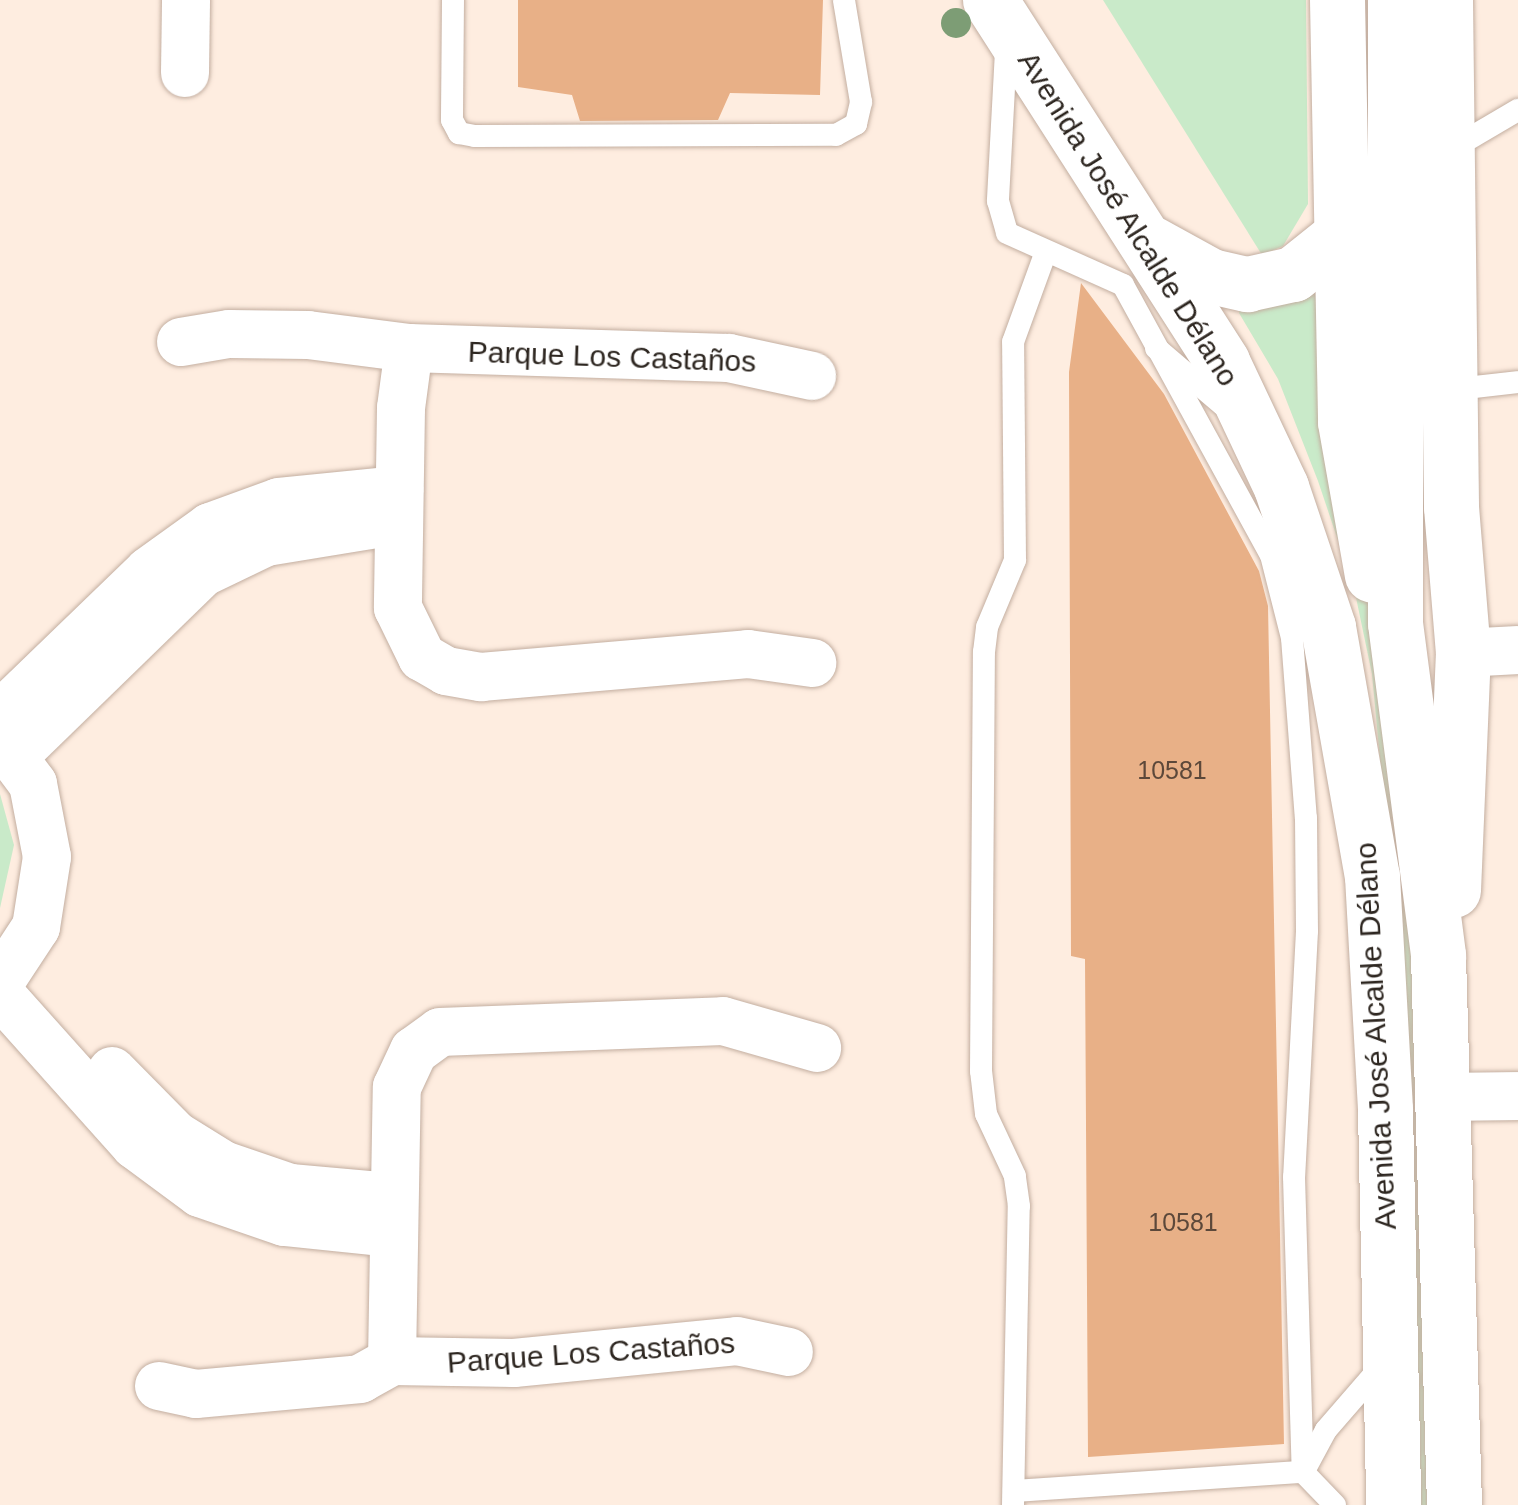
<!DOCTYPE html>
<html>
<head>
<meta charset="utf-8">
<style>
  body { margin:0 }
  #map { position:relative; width:1518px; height:1505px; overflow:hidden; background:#feede0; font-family:Arial,sans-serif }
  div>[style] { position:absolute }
  .green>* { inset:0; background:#c9eac9 }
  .building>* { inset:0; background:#e8b087 }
  .roads { filter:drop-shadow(0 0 2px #c3aea0) drop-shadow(0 0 2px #c3aea0) }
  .lane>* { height:22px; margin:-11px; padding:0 11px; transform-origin:11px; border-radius:11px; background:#fff }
  .street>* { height:48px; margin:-24px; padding:0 24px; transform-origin:24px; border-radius:24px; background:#fff }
  .secondary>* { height:55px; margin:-27.5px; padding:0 27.5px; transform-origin:27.5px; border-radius:27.5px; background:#fff }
  .primary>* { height:55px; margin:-27.5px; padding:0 27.5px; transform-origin:27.5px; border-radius:27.5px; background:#fff }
  .trees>* { width:30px; height:30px; margin:-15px; border-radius:50%; background:#7d9d75 }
  span { translate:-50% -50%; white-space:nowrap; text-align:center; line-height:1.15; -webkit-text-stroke:8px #fff; paint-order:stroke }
  .number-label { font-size:25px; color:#5c483a }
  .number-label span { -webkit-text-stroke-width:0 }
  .street-label { font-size:30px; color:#2d2620 }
</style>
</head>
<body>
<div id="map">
  <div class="green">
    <i style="clip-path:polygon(1103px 0,1306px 0,1308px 204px,1283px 246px,1262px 255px)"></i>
    <i style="clip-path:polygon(1321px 278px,1390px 716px,1418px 1028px,1432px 1505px,1419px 1505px,1413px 1109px,1372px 674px,1354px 588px,1318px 481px,1278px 379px,1239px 313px,1240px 307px)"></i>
    <i style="clip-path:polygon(0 794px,14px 845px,0 908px)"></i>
  </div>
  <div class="building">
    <i style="clip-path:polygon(518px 0,823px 0,820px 95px,730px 93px,718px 120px,580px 121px,572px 95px,518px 87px)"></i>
    <i style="clip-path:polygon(1081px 283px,1164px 394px,1259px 571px,1268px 606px,1284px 1444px,1088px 1457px,1085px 959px,1071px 956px,1069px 372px)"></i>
  </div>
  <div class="roads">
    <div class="lane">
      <i style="left:453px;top:0;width:120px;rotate:90.5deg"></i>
      <i style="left:452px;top:120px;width:15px;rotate:62deg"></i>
      <i style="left:459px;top:133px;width:16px;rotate:11deg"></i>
      <i style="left:475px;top:136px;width:361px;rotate:-0.2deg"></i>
      <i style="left:836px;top:135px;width:23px;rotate:-29deg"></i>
      <i style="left:856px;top:124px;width:23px;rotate:-77deg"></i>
      <i style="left:861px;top:102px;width:103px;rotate:-99.5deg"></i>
      <i style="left:1006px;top:51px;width:150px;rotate:93.1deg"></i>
      <i style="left:998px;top:201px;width:33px;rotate:74deg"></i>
      <i style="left:1007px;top:233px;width:127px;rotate:24.1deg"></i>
      <i style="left:1123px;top:285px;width:308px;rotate:61.3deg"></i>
      <i style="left:1271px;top:555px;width:86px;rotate:75.8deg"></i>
      <i style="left:1292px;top:638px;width:181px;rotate:85.6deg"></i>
      <i style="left:1306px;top:818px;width:113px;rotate:89.5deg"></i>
      <i style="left:1307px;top:931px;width:246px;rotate:93deg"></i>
      <i style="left:1294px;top:1177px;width:295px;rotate:88.3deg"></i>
      <i style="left:1303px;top:1472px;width:46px;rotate:45.9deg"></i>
      <i style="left:1450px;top:150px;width:79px;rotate:-30.5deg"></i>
      <i style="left:1156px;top:348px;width:88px;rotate:40.4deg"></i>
      <i style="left:1448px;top:390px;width:70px;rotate:-6.5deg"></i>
      <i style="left:1305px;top:1469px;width:44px;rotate:-61.7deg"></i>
      <i style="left:1326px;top:1430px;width:89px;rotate:-49.1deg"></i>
      <i style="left:1014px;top:1491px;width:290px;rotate:-3.8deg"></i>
      <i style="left:1013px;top:1505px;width:299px;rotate:-88.9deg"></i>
      <i style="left:1019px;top:1206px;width:30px;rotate:-98deg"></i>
      <i style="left:1015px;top:1176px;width:68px;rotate:-115.1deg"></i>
      <i style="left:986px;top:1114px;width:43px;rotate:-96.6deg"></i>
      <i style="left:981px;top:1071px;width:419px;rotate:-89.6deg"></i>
      <i style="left:984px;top:652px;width:25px;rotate:-83deg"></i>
      <i style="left:987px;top:627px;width:73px;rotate:-67.3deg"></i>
      <i style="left:1015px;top:560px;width:218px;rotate:-90.5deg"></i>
      <i style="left:1013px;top:342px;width:94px;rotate:-70deg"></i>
    </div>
    <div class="street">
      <i style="left:185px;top:73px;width:73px;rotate:-89.2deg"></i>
      <i style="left:181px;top:342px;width:49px;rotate:-9.5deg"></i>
      <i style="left:229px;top:334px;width:79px;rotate:0.7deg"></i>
      <i style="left:308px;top:335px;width:102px;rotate:7.3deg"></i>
      <i style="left:409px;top:348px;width:320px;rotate:1.8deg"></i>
      <i style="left:729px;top:358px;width:85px;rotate:12.2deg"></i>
      <i style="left:409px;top:348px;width:61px;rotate:97.6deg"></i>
      <i style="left:401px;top:408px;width:200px;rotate:90.9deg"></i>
      <i style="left:398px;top:608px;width:55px;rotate:63.9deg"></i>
      <i style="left:422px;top:657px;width:28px;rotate:30deg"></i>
      <i style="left:446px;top:671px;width:36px;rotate:10deg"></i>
      <i style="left:481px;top:677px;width:268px;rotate:-4.9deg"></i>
      <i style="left:748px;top:654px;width:65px;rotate:8deg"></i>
      <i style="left:1463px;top:653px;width:55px;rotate:-3.1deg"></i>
      <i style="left:0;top:715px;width:207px;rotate:-44deg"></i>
      <i style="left:149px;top:571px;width:75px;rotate:-35.8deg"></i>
      <i style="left:210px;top:527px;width:73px;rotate:-19.9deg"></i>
      <i style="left:279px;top:502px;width:121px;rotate:-5.7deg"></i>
      <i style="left:0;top:740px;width:55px;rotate:53.1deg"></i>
      <i style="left:33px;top:784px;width:74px;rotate:79.1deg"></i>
      <i style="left:47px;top:857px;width:71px;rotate:98.9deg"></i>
      <i style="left:36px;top:927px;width:66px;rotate:123.2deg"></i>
      <i style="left:15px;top:755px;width:261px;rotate:-44.2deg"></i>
      <i style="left:202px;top:573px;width:71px;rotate:-25.8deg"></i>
      <i style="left:266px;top:542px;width:124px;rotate:-9.3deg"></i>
      <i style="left:0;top:994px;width:203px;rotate:48.2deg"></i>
      <i style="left:135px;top:1145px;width:81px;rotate:36.4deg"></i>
      <i style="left:200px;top:1193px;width:89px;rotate:19deg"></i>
      <i style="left:284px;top:1222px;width:107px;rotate:5.9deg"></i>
      <i style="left:112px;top:1071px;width:90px;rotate:45.5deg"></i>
      <i style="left:175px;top:1135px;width:57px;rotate:32deg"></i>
      <i style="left:223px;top:1165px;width:71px;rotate:18.9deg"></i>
      <i style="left:290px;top:1188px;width:101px;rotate:5.1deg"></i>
      <i style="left:1445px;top:1097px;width:73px;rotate:-0.8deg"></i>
      <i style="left:392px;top:1361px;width:122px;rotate:0.9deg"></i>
      <i style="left:514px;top:1363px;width:224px;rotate:-5.6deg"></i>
      <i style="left:737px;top:1341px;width:53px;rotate:11.9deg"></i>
      <i style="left:159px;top:1386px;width:38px;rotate:12deg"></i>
      <i style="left:196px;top:1394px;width:165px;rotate:-5.2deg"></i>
      <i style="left:360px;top:1379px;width:37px;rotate:-29deg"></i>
      <i style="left:392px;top:1361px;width:274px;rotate:-89deg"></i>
      <i style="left:397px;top:1087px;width:40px;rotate:-65deg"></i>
      <i style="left:414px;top:1051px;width:32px;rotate:-36deg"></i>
      <i style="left:440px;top:1032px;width:283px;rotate:-2.2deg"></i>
      <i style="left:723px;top:1021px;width:98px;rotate:16deg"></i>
    </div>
    <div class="secondary">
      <i style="left:1445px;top:0;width:507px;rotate:89.32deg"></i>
      <i style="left:1451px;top:507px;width:146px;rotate:85.3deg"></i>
    </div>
    <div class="primary">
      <i style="left:990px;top:0;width:430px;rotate:57.3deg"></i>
      <i style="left:1222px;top:362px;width:138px;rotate:64.7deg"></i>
      <i style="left:1281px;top:487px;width:148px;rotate:71.4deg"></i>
      <i style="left:1328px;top:627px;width:253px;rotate:80deg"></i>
      <i style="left:1372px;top:876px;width:234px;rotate:86.8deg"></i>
      <i style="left:1385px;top:1110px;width:395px;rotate:88.8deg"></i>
      <i style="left:1337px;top:0;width:422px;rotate:88.9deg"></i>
      <i style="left:1345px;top:422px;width:155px;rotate:80deg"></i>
      <i style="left:1395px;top:0;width:623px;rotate:90deg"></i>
      <i style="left:1395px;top:623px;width:336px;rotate:82.6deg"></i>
      <i style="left:1438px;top:956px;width:549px;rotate:88.33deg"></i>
      <i style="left:1151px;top:243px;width:68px;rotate:28.8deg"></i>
      <i style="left:1211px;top:276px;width:37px;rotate:13deg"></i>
      <i style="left:1247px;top:284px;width:47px;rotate:-12.3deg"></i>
      <i style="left:1293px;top:274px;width:58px;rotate:-38.7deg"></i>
      <i style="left:1453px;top:890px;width:237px;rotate:-87.6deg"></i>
    </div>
  </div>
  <div class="trees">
    <i style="left:956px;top:23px"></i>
  </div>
  <div class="number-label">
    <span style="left:1172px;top:770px">10581</span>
    <span style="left:1183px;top:1222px">10581</span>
  </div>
  <div class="street-label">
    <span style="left:1128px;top:219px;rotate:58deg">Avenida José Alcalde Délano</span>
    <span style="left:612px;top:357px;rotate:2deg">Parque Los Castaños</span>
    <span style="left:1376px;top:1036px;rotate:-93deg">Avenida José Alcalde Délano</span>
    <span style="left:591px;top:1353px;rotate:-4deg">Parque Los Castaños</span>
  </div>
</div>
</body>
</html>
